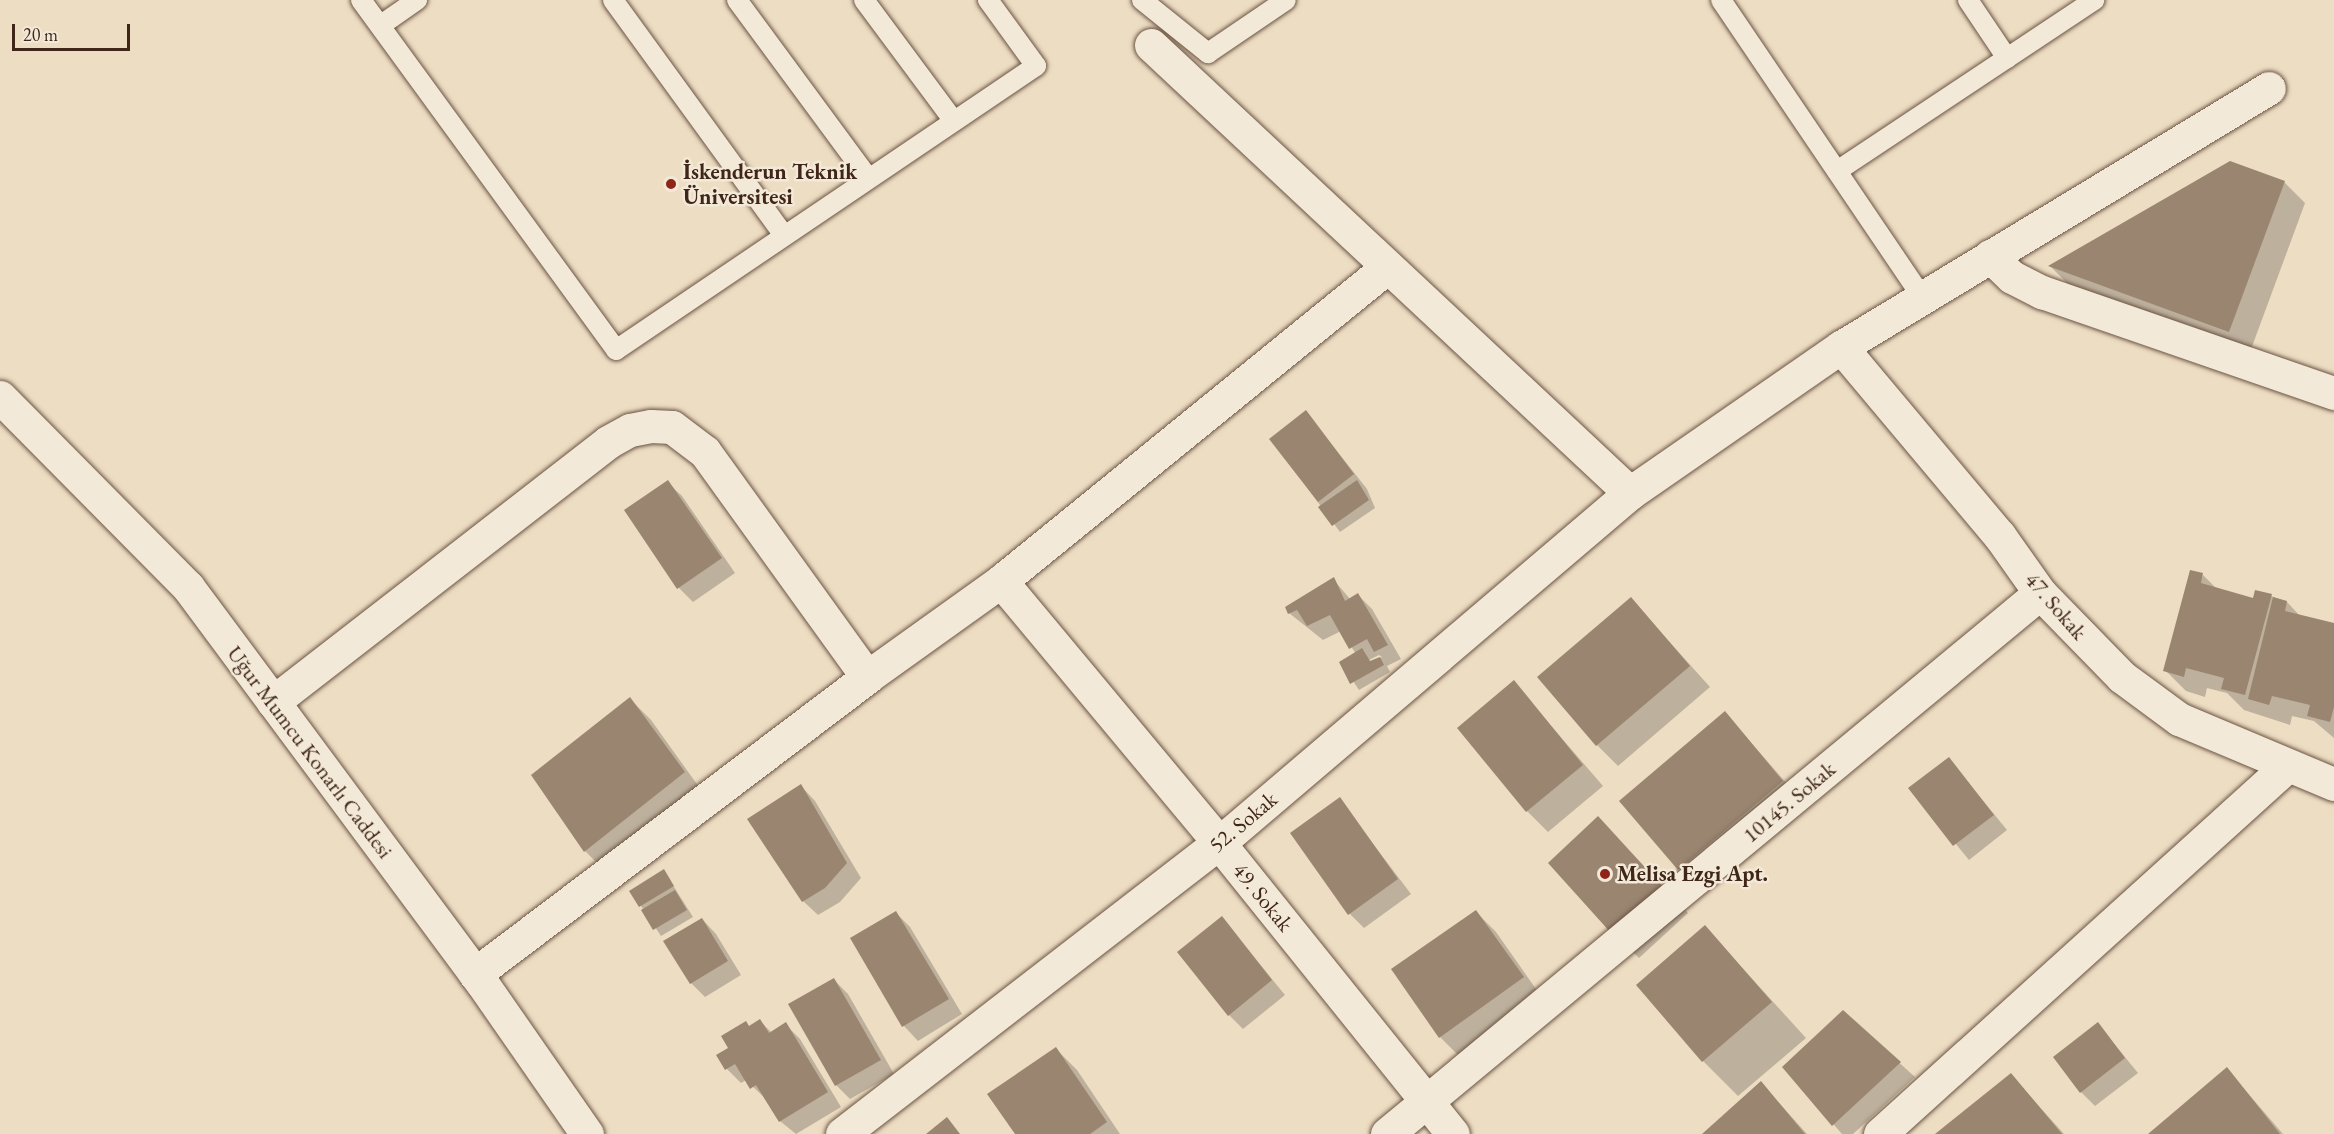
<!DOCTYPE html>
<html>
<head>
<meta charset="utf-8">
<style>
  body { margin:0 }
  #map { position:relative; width:2334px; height:1134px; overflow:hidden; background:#edddc3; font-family:"EB Garamond",serif }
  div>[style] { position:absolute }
  .shadow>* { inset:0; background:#0003 }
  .building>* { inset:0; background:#9a8571 }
  .roads { filter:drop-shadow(0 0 2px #6b5443) drop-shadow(0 0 2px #6b5443) }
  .service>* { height:20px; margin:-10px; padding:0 10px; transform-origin:10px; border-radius:10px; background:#f3e9d8 }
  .minor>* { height:33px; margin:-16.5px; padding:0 16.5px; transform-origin:16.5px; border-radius:16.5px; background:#f3e9d8 }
  .dots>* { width:16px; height:16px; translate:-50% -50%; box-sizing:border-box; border:3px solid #f3e9d8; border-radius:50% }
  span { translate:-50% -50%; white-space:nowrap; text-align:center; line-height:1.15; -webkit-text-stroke:5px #f3e9d8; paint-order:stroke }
  .poi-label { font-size:22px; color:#402618; font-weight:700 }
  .left { translate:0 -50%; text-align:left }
  .street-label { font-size:22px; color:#402618 }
  .scale { position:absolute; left:12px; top:24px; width:118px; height:27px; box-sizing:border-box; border:3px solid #402618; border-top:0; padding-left:8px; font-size:18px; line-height:21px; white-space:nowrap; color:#402618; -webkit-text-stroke:4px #f3e9d8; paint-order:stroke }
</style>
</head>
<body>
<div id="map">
  <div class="shadow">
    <i style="clip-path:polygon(2284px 182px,2305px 203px,2250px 352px,2071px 287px,2051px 267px)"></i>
    <i style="clip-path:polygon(1306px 412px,1367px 489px,1375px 508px,1340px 532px,1271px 439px)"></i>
    <i style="clip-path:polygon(667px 482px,682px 496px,735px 573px,693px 602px,679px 588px)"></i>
    <i style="clip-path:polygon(2203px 575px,2217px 589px,2254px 599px,2271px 596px,2287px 602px,2301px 617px,2334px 625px,2334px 738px,2314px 721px,2292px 716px,2290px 725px,2244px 710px,2227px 693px,2207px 688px,2205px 697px,2186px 691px,2165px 670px)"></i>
    <i style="clip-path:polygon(evenodd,1333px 579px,1350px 599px,1358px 595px,1372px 609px,1401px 659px,1387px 666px,1390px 672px,1359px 690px,1341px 663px,1356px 654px,1341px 631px,1323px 640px,1289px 613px,1333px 579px,1379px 655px,1382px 657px,1366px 664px,1365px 662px,1379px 655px)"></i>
    <i style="clip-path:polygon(1631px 599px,1710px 687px,1618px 766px,1597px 745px)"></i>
    <i style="clip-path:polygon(1514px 683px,1603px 786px,1548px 832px,1527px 811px)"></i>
    <i style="clip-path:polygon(630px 699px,651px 720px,704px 794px,606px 872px,585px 851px)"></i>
    <i style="clip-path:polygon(1725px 713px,1803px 802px,1700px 890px,1679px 869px)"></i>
    <i style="clip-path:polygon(1949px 759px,2007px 830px,1969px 860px,1911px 789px)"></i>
    <i style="clip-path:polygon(801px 786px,815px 801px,861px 878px,840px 902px,818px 915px,803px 901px)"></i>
    <i style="clip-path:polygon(1339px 799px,1411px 894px,1364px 928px,1350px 914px)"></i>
    <i style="clip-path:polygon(1598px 818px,1688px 913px,1639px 958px,1612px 932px)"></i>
    <i style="clip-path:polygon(664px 871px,693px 917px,661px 936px,631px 891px)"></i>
    <i style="clip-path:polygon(1475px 911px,1496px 932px,1543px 999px,1461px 1058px,1440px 1037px)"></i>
    <i style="clip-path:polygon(896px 913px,910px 927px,962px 1014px,918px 1041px,904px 1026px,852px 939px)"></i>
    <i style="clip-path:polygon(1222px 918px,1285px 995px,1243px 1029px,1229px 1015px)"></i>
    <i style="clip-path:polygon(702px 919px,716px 934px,741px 975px,705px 997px,691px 983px)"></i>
    <i style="clip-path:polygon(1705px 927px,1806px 1038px,1738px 1096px,1703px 1061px)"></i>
    <i style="clip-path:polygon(834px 980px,848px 994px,894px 1074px,850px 1099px,836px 1085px)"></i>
    <i style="clip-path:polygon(1843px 1012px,1915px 1077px,1853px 1134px,1842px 1134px,1784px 1067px)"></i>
    <i style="clip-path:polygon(760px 1021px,772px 1033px,785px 1024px,800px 1039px,841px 1107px,796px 1134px,780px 1121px,768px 1101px,746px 1080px,741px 1083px,727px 1069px,730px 1048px)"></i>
    <i style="clip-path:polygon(2098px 1024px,2138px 1073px,2095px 1106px,2081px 1092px)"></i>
    <i style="clip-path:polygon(1056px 1049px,1077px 1070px,1120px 1134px,1017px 1134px)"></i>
    <i style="clip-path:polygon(2227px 1069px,2283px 1134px,2150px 1134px)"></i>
    <i style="clip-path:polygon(2011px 1075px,2064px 1134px,1938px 1134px)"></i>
    <i style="clip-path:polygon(1761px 1083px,1807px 1134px,1704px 1134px)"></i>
  </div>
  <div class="building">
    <i style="clip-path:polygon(2230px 161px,2285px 181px,2229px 332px,2048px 266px)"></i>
    <i style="clip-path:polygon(1306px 410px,1354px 474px,1318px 502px,1269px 439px)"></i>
    <i style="clip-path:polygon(668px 480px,722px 558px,677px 589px,624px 510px)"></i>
    <i style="clip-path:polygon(1357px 480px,1369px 500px,1332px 526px,1318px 507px)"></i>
    <i style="clip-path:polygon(2190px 570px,2203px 573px,2201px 583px,2253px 598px,2255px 590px,2272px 594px,2245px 695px,2221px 689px,2224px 678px,2186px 668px,2184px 677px,2163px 671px)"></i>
    <i style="clip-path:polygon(1334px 577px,1345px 601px,1358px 593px,1388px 645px,1374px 652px,1367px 639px,1349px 649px,1330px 615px,1307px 626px,1297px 610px,1288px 614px,1285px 607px)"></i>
    <i style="clip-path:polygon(1631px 597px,1690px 666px,1596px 746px,1537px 677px)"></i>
    <i style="clip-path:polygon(2273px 597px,2287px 601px,2285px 611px,2334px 623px,2334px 707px,2330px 722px,2307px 716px,2310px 705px,2272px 696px,2269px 705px,2248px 699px)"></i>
    <i style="clip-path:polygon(1362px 648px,1370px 661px,1380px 657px,1384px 665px,1350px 684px,1339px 662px)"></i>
    <i style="clip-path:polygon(1514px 680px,1583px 765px,1526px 812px,1457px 728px)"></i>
    <i style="clip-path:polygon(630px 697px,685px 772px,584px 852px,531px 775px)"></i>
    <i style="clip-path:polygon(1725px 711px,1783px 781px,1678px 870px,1619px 801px)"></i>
    <i style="clip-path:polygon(1949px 757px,1994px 815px,1953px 846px,1908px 788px)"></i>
    <i style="clip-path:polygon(801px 784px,847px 863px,825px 888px,802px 902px,747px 819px)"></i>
    <i style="clip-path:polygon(1340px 797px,1398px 879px,1348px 915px,1290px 833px)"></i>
    <i style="clip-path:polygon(1598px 816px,1662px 886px,1611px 933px,1548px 863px)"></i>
    <i style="clip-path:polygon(664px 869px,674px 886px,639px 907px,629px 891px)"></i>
    <i style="clip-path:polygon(675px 890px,687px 910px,653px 930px,641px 910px)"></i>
    <i style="clip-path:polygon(1476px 910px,1524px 977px,1439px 1038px,1391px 969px)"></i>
    <i style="clip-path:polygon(896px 911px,949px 999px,902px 1027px,850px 938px)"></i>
    <i style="clip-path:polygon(1222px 916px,1272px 980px,1228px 1016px,1177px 952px)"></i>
    <i style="clip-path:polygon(702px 918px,728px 961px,690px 984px,663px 941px)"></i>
    <i style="clip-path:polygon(1705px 925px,1772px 1002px,1702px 1062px,1636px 985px)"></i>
    <i style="clip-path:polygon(834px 978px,881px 1060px,835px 1086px,788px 1004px)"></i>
    <i style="clip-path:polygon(1843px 1010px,1901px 1062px,1832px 1126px,1782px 1067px)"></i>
    <i style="clip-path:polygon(760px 1019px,769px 1033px,786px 1022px,828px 1092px,779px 1122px,756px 1085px,750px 1089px,735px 1064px,725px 1070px,716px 1055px,728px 1048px,721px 1036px,746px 1021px,749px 1026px)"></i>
    <i style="clip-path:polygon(2098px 1022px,2125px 1058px,2080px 1093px,2053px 1057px)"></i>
    <i style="clip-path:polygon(1056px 1047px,1107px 1122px,1090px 1134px,1015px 1134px,987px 1094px)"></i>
    <i style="clip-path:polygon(2227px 1067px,2280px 1134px,2148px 1134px)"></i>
    <i style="clip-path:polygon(2011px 1073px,2062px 1134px,1935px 1134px)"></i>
    <i style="clip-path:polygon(1761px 1081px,1805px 1134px,1702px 1134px)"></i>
    <i style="clip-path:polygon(947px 1117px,960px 1134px,926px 1134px)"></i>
  </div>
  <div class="roads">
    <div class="service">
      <i style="left:361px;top:0;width:433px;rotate:53.9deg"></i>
      <i style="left:616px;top:350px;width:507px;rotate:-34.07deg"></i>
      <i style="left:1036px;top:66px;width:82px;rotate:-126deg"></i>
      <i style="left:613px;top:0;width:291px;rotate:54deg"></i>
      <i style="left:737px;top:0;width:221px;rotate:53.6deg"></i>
      <i style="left:864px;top:0;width:149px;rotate:53.4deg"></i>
      <i style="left:1142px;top:0;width:85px;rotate:38.8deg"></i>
      <i style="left:1208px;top:53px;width:94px;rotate:-34.2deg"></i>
      <i style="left:1721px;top:0;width:359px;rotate:55.9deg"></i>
      <i style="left:1968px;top:0;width:70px;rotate:56.1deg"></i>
      <i style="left:381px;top:25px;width:44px;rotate:-34.8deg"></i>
      <i style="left:1837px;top:171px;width:309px;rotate:-33.6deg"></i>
    </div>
    <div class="minor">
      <i style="left:1151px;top:45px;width:656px;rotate:43.08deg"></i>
      <i style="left:1990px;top:256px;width:30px;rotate:44deg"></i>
      <i style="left:2012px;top:277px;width:34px;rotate:27deg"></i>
      <i style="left:2042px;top:292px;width:309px;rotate:19.1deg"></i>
      <i style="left:1841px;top:347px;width:246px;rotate:50deg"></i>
      <i style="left:1999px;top:535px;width:71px;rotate:54.7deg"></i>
      <i style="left:2040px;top:593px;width:117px;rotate:45.7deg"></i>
      <i style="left:2122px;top:677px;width:71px;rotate:36.4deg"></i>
      <i style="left:2179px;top:719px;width:168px;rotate:22.8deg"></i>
      <i style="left:0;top:397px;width:267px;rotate:45.3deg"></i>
      <i style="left:188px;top:587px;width:493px;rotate:53.4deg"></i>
      <i style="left:482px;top:983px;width:184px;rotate:55.2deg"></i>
      <i style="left:1001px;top:581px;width:341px;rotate:50.2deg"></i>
      <i style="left:1219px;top:843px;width:373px;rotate:51.2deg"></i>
      <i style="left:273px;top:702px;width:424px;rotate:-37.8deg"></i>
      <i style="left:608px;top:442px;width:25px;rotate:-29deg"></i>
      <i style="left:630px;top:430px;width:21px;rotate:-11deg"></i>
      <i style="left:651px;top:426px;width:21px;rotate:3deg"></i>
      <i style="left:672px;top:427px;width:41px;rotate:37.1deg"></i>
      <i style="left:705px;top:452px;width:277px;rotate:54.2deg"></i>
      <i style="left:475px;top:974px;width:492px;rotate:-37.1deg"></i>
      <i style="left:867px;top:677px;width:165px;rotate:-35.6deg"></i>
      <i style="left:1001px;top:581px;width:498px;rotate:-39.1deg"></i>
      <i style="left:842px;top:1134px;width:476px;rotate:-37.7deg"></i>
      <i style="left:1219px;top:843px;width:540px;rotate:-40.42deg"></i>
      <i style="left:1630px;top:493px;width:257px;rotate:-34.7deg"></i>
      <i style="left:1841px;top:347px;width:500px;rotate:-31.18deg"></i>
      <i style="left:1387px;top:1134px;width:848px;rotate:-39.64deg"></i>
      <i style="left:1880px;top:1134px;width:549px;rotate:-42.12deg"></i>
    </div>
  </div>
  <div class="dots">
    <i style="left:671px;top:184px;background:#8f2418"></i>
    <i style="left:1605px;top:874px;background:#8f2418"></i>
  </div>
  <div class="poi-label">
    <span class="left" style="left:683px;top:184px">İskenderun Teknik<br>Üniversitesi</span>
    <span class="left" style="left:1617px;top:874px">Melisa Ezgi Apt.</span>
  </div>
  <div class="street-label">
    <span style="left:2056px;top:606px;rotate:49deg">47. Sokak</span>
    <span style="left:310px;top:752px;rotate:53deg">Uğur Mumcu Konarlı Caddesi</span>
    <span style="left:1789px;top:802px;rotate:-40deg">10145. Sokak</span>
    <span style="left:1243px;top:822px;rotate:-40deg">52. Sokak</span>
    <span style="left:1263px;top:897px;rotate:51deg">49. Sokak</span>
  </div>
  <div class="scale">20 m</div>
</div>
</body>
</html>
